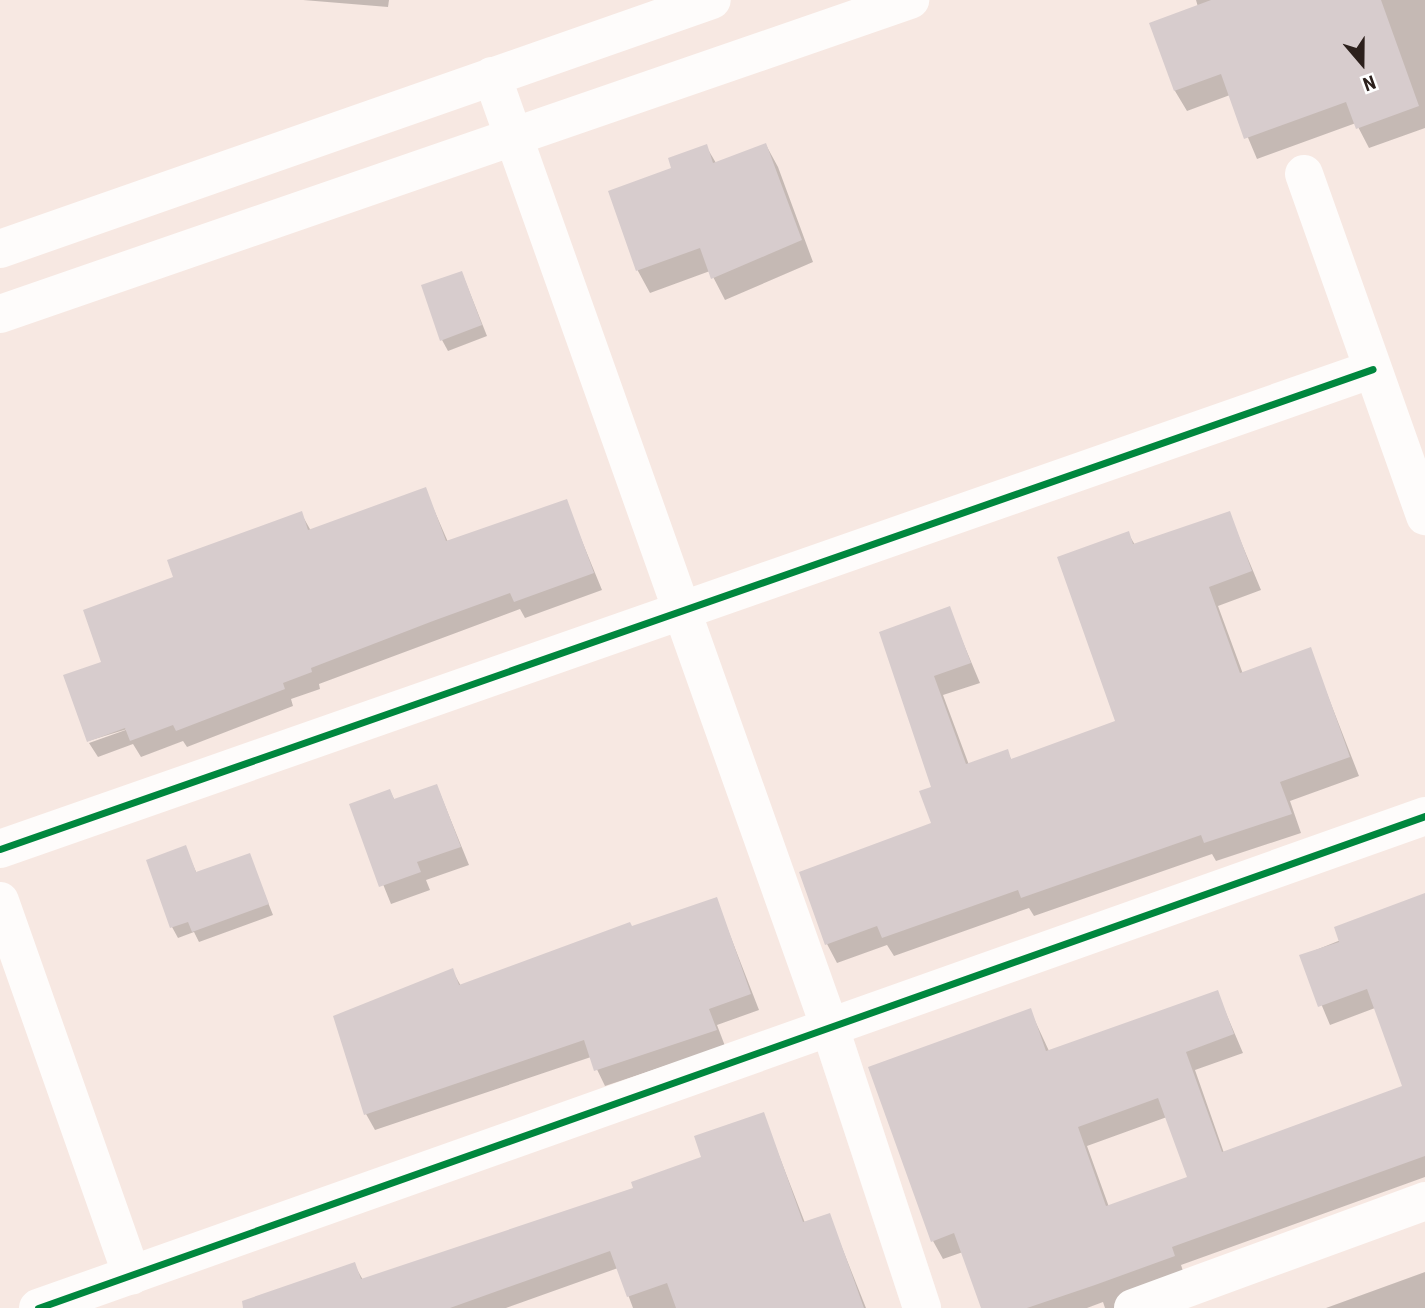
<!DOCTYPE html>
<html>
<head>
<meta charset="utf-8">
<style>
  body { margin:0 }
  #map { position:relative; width:1425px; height:1308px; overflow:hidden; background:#f7e8e2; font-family:"Roboto Condensed",sans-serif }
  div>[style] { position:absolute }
  .shadow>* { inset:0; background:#0003 }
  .building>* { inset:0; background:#d7cccd }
  .minor>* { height:38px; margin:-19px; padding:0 19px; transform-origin:19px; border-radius:19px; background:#fefcfb }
  .cycleway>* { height:7px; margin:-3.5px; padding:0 3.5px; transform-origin:3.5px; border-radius:3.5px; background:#00873e }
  span { translate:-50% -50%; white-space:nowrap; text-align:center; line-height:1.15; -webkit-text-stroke:7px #fff; paint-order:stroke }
  .north { position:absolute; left:1327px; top:28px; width:70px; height:70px; -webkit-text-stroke:5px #fff; paint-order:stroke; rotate:160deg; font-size:19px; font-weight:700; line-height:28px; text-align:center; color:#2c201c }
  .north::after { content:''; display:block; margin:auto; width:24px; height:32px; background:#2c201c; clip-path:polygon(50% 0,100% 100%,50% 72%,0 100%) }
</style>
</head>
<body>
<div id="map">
  <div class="shadow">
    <i style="clip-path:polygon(303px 0,389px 0,388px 7px)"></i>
    <i style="clip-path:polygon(1196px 0,1425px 0,1425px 128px,1369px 148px,1356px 123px,1257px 159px,1230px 95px,1187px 111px,1175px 91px,1151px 24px,1198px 7px)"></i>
    <i style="clip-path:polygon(766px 145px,778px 167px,813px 262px,725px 300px,710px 271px,650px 293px,638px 271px,610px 192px,673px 169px,706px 146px,716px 163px)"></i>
    <i style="clip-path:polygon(462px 273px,487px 336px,448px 351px,442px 340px)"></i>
    <i style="clip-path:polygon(425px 489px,448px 542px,566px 502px,602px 590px,525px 618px,520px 609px,319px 684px,320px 689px,291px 699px,293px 706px,187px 747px,183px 741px,141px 757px,133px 744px,98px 757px,89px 743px,134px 727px,88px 741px,65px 676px,103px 663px,85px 611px,175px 579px,169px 561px,301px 513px,311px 531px)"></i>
    <i style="clip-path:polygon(1229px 513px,1261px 590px,1218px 606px,1243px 674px,1310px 650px,1359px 776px,1290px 801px,1301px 833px,1216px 861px,1212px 854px,1034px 916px,1029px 908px,894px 956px,887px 945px,837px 963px,827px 944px,933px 824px,934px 788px,881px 633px,949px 609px,980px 683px,943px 695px,969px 765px,1007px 751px,1012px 761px,1118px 722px,1128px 533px,1135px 545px)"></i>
    <i style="clip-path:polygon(437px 786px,469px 865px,426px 880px,430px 890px,391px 904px,351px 805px,390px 791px,395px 801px)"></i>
    <i style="clip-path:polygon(185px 847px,197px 874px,249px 855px,273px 915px,199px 942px,194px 932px,178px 938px,172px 927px)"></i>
    <i style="clip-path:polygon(716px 899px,759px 1010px,717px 1025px,725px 1046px,605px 1086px,591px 1057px,375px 1130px,366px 1114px,452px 970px,461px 986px)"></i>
    <i style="clip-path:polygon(evenodd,1425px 906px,1425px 1177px,1181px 1265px,1184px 1274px,1137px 1308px,1105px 1308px,1103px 1302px,1087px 1308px,983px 1308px,963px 1252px,943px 1259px,933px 1241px,1030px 1010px,1049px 1051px,1217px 992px,1243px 1053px,1195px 1070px,1224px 1153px,1404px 1087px,1375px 1008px,1330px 1025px,1301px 956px,1425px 906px,1167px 1117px,1189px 1178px,1109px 1207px,1087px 1146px,1167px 1117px)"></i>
    <i style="clip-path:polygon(763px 1114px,805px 1223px,829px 1215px,866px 1308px,633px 1308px,618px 1268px,506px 1308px,317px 1308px,354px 1264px,363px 1280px,635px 1189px,704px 1158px)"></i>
    <i style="clip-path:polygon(1425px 1272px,1425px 1308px,1326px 1308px)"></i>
  </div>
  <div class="building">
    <i style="clip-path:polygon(1211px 0,1381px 0,1419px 106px,1356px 129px,1346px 102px,1244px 139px,1221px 74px,1174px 91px,1149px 23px)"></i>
    <i style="clip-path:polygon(766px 143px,802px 240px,711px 279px,700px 248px,636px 271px,608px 191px,671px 168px,668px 158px,707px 144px,713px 163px)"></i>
    <i style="clip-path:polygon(462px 271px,482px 325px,440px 341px,421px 285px)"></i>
    <i style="clip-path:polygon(426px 487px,446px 541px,567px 499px,594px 573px,514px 602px,510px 593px,433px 621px,311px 668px,312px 672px,283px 683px,285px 689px,176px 731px,173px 725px,130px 741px,125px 728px,87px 742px,63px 675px,101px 662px,83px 610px,173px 577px,167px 560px,302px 511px,308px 530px)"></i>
    <i style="clip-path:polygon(1230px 511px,1252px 571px,1209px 587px,1240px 673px,1311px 647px,1350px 757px,1280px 782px,1292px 814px,1204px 843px,1201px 835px,1021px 898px,1018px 890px,882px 938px,877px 926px,825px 945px,799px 872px,931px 823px,919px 791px,931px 787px,879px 632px,950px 606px,971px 663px,934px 676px,966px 764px,1008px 749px,1011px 759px,1115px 721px,1057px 557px,1129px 531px,1133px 544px)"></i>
    <i style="clip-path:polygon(437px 784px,461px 847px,417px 862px,421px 872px,379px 887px,349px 804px,390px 789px,394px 799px)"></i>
    <i style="clip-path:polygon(186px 845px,196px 872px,250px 853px,269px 904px,192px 932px,188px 922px,170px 928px,146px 860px)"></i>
    <i style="clip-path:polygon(evenodd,1425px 893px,1425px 1156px,1172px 1247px,1175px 1256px,1095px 1285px,1027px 1308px,981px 1308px,954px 1233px,931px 1242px,868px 1067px,1031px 1008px,1046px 1051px,1218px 990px,1234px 1034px,1186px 1052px,1222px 1152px,1402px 1086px,1367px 989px,1318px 1007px,1299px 955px,1339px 942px,1334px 927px,1425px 893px,1158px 1098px,1187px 1177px,1106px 1206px,1078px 1127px,1158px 1098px)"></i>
    <i style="clip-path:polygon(717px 897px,751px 994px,709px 1009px,717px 1030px,594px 1071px,584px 1040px,364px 1115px,333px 1016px,453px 968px,459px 985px,630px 922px,632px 926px)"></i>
    <i style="clip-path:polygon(764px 1112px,803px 1222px,830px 1213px,864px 1308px,676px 1308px,667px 1283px,627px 1297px,610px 1251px,450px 1308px,243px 1308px,242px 1301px,355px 1262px,361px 1279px,633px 1188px,631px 1182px,701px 1157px,694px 1136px)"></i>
  </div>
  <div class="minor">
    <i style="left:492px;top:76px;width:1010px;rotate:70.45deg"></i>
    <i style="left:830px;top:1028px;width:295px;rotate:71.8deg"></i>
    <i style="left:1304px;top:174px;width:363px;rotate:70.5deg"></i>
    <i style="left:0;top:249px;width:754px;rotate:-19.28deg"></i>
    <i style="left:0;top:314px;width:963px;rotate:-19.04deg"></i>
    <i style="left:0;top:849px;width:1454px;rotate:-19.27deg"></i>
    <i style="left:0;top:901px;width:397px;rotate:70.6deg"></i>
    <i style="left:38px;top:1308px;width:1472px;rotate:-19.53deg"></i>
    <i style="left:1133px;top:1308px;width:311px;rotate:-20.1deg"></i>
  </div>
  <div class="cycleway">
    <i style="left:0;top:849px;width:1454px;rotate:-19.27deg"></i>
    <i style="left:38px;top:1308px;width:1472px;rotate:-19.53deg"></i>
  </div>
  <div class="north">N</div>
</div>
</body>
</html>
